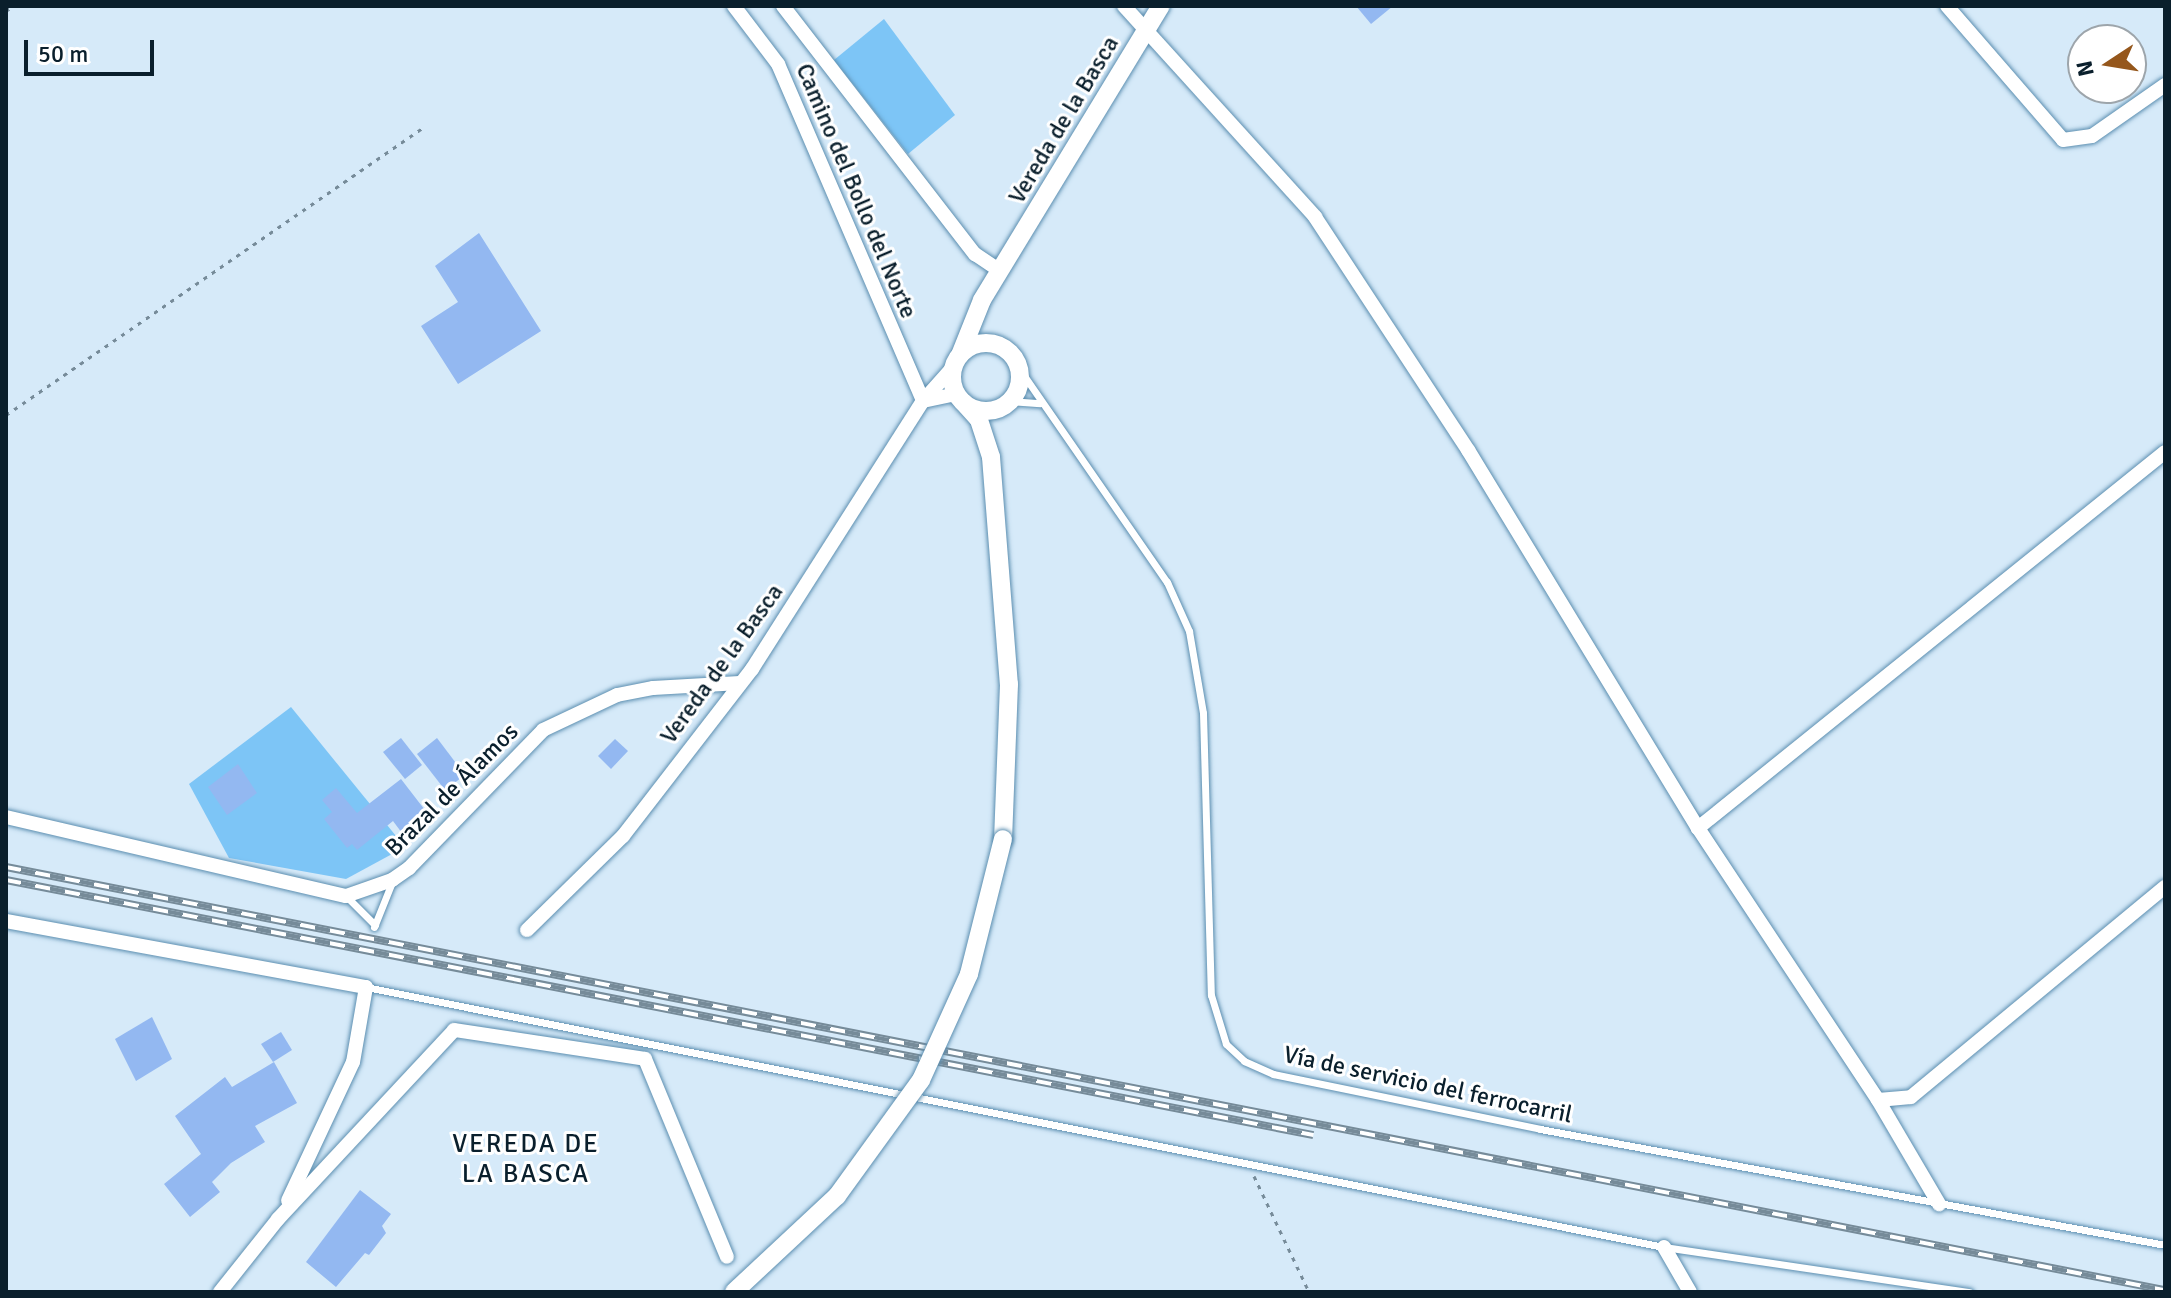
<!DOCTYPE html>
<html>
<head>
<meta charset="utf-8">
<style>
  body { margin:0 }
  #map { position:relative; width:2171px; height:1298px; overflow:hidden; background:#d6eaf9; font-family:Signika,sans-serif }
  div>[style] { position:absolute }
  .green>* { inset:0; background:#7dc5f6 }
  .building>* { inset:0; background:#93b8f1 }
  .path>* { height:3px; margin-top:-1.5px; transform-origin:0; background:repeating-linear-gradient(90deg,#768b99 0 4px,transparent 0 10px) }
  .roads { filter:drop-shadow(0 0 2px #5b8eb0) drop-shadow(0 0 2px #5b8eb0) }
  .service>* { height:7px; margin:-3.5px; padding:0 3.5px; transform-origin:3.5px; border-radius:3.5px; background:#fff }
  .minor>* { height:14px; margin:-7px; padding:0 7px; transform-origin:7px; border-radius:7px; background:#fff }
  .tertiary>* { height:18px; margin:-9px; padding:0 9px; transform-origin:9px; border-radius:9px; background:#fff }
  .tertiary>.ring { margin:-9px; padding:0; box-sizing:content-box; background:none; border:18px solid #fff; border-radius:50% }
  .rail>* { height:8px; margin-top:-4px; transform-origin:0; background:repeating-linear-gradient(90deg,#fff 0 15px,#768b99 0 30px); box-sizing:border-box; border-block:2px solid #768b99 }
  .bridges { filter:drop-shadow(0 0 2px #5b8eb0) drop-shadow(0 0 2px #5b8eb0) }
  .tertiary-bridge>* { height:18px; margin:-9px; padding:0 9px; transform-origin:9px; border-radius:9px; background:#fff }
  span { translate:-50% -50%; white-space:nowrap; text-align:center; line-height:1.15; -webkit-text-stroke:6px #fff; paint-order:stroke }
  .street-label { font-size:24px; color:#0a1f2c }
  .neighbourhood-label { font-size:26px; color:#0a1f2c; letter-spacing:2px }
  .frame { position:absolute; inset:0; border:8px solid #0a1f2c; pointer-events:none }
  .north { position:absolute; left:2067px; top:24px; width:80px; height:80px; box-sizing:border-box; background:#fff; border:2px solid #9da5ab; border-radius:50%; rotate:258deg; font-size:22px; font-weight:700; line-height:32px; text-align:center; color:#0a1f2c }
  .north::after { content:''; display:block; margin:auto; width:28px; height:36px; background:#95571c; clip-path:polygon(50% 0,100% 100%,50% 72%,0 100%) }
  .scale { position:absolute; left:24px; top:40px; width:130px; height:36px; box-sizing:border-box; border:4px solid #0a1f2c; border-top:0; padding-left:10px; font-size:24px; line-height:28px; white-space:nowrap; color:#0a1f2c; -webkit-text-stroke:6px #fff; paint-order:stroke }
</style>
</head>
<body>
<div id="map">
  <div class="green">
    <i style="clip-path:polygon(884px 19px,955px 115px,908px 154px,834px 60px)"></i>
    <i style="clip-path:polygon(291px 707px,405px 847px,346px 879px,229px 858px,189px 784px)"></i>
  </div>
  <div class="building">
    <i style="clip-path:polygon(1356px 6px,1393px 6px,1371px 24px)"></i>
    <i style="clip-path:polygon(479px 233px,541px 331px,458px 384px,421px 326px,458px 302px,435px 266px)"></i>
    <i style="clip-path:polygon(401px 738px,422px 765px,405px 779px,383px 752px)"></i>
    <i style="clip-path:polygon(437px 738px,465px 775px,445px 790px,417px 754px)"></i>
    <i style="clip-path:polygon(615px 739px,628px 751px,611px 769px,598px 756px)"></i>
    <i style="clip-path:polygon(238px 764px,257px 793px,227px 815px,208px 787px)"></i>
    <i style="clip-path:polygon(401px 779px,428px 814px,402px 833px,393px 821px,357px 850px,352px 844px,347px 848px,324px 819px,332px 812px,322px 800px,336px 788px,357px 813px)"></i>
    <i style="clip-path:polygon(152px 1017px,172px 1059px,136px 1081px,115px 1039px)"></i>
    <i style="clip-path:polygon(281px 1032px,292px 1050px,273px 1062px,261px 1044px)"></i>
    <i style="clip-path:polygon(274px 1062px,297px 1103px,255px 1126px,265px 1142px,231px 1163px,212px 1182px,220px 1192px,190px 1217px,164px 1184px,201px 1154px,175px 1116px,225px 1077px,232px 1087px)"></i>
    <i style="clip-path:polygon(360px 1190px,391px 1214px,382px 1226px,386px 1233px,369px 1255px,365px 1253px,336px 1287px,306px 1262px)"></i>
  </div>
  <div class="path">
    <i style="left:6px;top:11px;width:9px;rotate:-36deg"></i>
    <i style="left:6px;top:415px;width:508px;rotate:-34.57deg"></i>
    <i style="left:1254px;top:1176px;width:128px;rotate:64.6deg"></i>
  </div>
  <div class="roads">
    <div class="service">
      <i style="left:1018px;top:367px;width:262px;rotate:55.3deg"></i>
      <i style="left:1167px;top:582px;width:54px;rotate:65.8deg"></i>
      <i style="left:1189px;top:631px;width:83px;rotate:80.3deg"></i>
      <i style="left:1203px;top:713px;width:282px;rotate:88.4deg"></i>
      <i style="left:1211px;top:995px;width:51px;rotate:73deg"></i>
      <i style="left:1226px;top:1044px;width:25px;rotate:43deg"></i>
      <i style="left:1244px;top:1061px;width:32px;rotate:24deg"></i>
      <i style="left:1273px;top:1074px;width:273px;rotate:11.6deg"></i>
      <i style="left:1540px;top:1129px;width:636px;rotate:10.51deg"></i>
      <i style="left:1009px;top:401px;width:31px;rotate:4deg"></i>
      <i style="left:346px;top:896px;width:41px;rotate:45deg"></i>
      <i style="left:374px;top:927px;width:48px;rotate:-68.2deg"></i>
      <i style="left:366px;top:987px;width:1324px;rotate:11.33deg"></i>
      <i style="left:1664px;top:1247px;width:309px;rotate:8.4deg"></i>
    </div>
    <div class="minor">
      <i style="left:734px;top:6px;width:73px;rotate:52.8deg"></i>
      <i style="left:778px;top:64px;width:367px;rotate:66.7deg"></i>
      <i style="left:783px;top:6px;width:314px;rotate:52.3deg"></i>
      <i style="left:975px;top:254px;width:30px;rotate:34deg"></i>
      <i style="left:1124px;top:6px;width:285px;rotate:47.8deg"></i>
      <i style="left:1315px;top:217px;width:279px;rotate:56.7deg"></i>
      <i style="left:1468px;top:450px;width:442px;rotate:58.7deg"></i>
      <i style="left:1947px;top:6px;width:177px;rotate:49.1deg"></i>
      <i style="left:2063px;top:140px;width:29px;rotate:-8deg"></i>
      <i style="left:2092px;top:136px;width:89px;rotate:-34.9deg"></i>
      <i style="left:923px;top:401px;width:35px;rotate:-12deg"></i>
      <i style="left:2165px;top:452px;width:600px;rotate:141.16deg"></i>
      <i style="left:1698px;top:828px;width:326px;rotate:56.5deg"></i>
      <i style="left:1878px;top:1100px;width:33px;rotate:-5deg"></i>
      <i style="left:1911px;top:1097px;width:330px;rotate:-39.6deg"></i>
      <i style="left:6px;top:817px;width:349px;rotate:13.1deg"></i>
      <i style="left:346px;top:896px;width:49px;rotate:-19.2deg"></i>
      <i style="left:392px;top:880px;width:21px;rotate:-35deg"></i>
      <i style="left:409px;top:868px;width:192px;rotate:-45.8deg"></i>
      <i style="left:543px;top:730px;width:82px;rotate:-25.3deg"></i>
      <i style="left:617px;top:695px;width:37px;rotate:-11deg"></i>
      <i style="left:653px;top:688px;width:87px;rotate:-3.3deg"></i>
      <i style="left:6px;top:921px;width:366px;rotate:10.4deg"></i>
      <i style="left:366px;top:987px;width:76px;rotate:99.8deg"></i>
      <i style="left:353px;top:1062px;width:153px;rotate:115.1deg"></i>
      <i style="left:527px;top:930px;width:134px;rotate:-44.4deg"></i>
      <i style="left:623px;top:836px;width:211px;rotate:-52.3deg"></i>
      <i style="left:752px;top:669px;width:318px;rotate:-57.5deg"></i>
      <i style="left:923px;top:401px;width:47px;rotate:-48.5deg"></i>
      <i style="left:1878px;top:1100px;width:121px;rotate:59.6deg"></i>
      <i style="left:1664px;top:1247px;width:52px;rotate:60deg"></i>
      <i style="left:220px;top:1292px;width:93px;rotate:-51.5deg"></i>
      <i style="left:278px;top:1219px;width:258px;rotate:-47deg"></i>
      <i style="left:454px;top:1030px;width:193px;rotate:8.6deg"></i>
      <i style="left:645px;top:1059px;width:214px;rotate:67.5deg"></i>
    </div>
    <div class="tertiary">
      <i class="ring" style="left:952px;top:343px;width:50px;height:50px"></i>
      <i style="left:960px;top:355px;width:59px;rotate:-68.2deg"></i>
      <i style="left:982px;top:300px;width:344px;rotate:-58.7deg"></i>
      <i style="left:963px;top:402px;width:24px;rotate:48deg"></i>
      <i style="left:979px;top:420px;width:39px;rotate:72deg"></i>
      <i style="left:991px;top:457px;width:228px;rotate:85.5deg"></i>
      <i style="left:1009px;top:684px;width:155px;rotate:92.2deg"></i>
    </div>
  </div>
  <div class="rail">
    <i style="left:6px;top:867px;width:2200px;rotate:11.09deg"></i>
    <i style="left:6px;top:880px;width:1332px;rotate:11.04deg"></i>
  </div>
  <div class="bridges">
    <div class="tertiary-bridge">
      <i style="left:734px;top:1292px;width:141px;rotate:-43deg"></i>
      <i style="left:837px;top:1196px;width:143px;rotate:-54.1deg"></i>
      <i style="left:921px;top:1080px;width:116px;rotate:-65.6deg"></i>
      <i style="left:969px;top:974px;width:139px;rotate:-75.9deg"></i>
    </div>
  </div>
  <div class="street-label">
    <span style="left:1064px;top:120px;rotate:-59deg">Vereda de la Basca</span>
    <span style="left:856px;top:191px;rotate:67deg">Camino del Bollo del Norte</span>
    <span style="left:722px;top:664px;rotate:-54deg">Vereda de la Basca</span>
    <span style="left:452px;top:790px;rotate:-45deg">Brazal de Álamos</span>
    <span style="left:1428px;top:1085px;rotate:12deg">Vía de servicio del ferrocarril</span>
  </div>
  <div class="neighbourhood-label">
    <span style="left:526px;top:1160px">VEREDA DE<br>LA BASCA</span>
  </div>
  <div class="frame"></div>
  <div class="north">N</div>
  <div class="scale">50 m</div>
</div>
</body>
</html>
